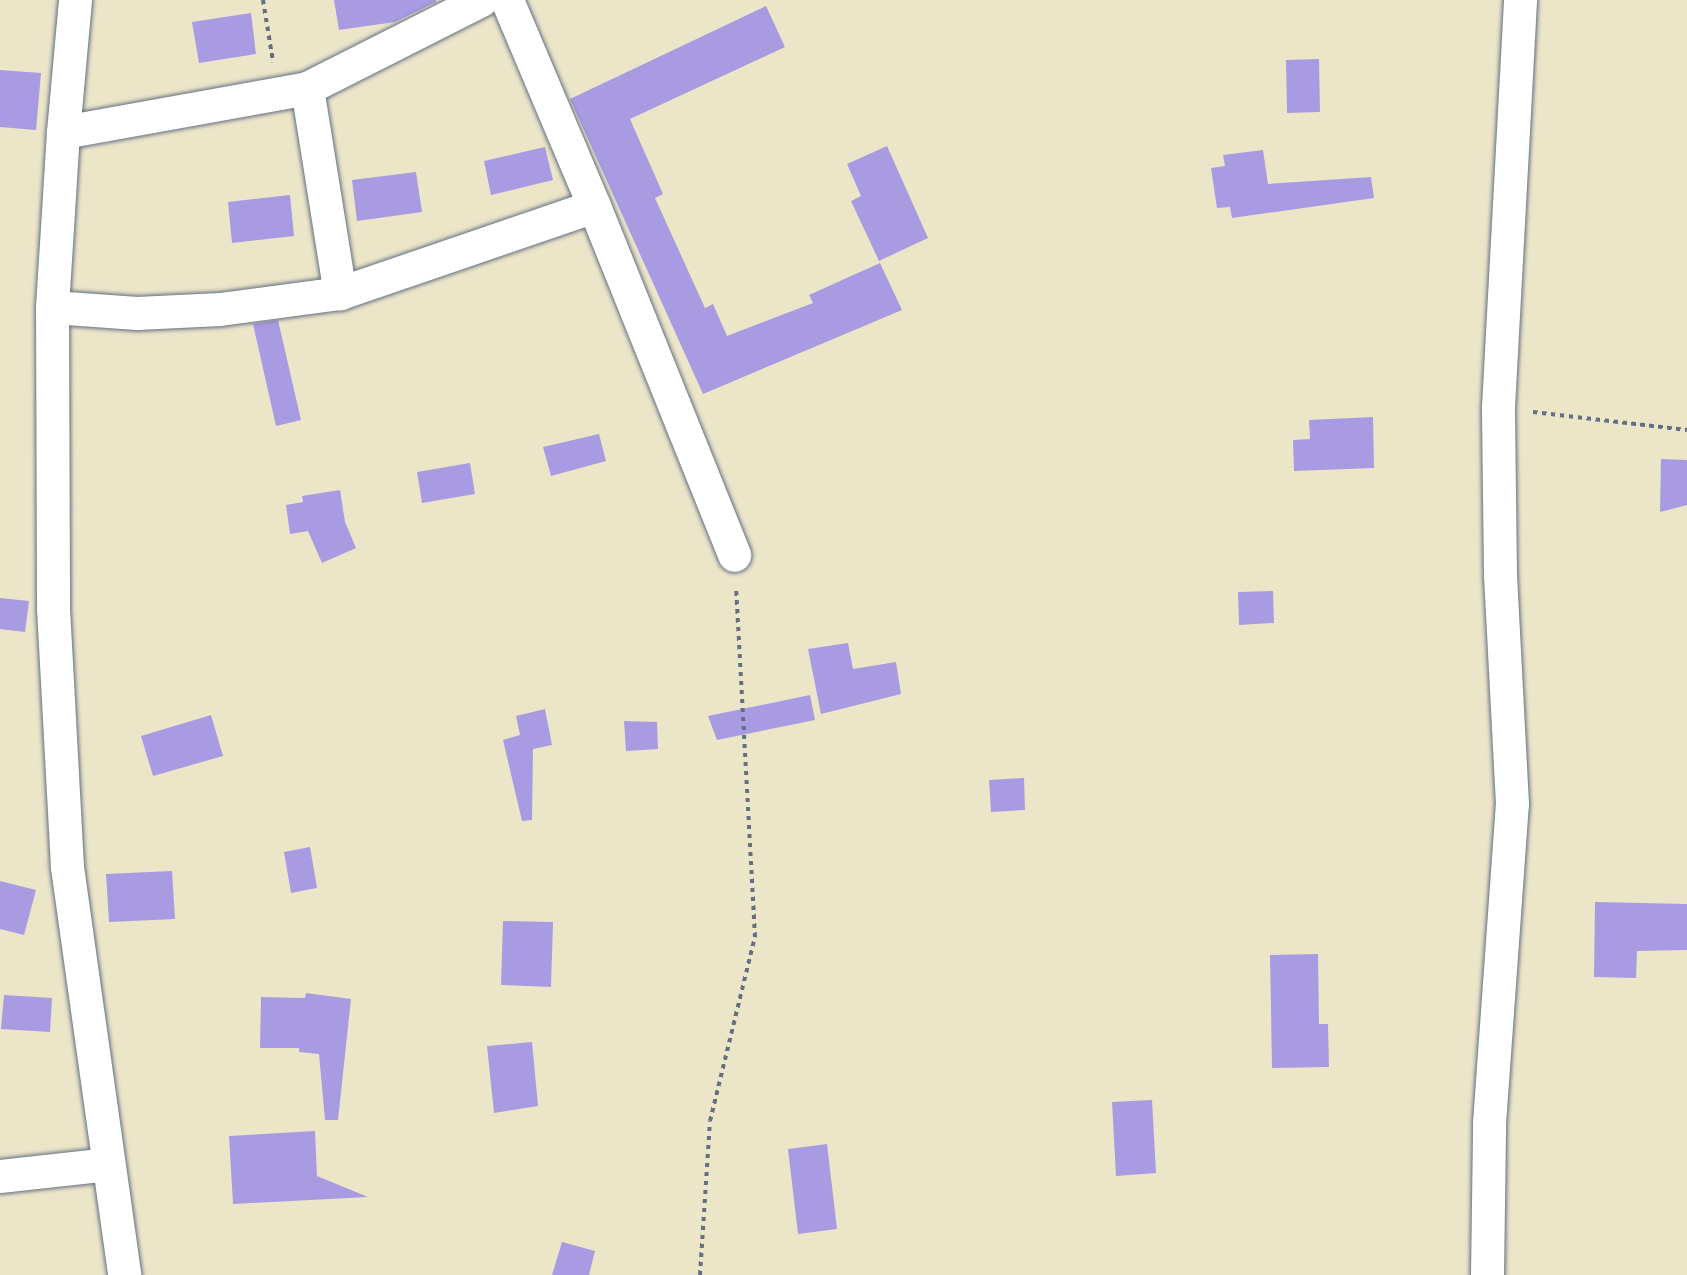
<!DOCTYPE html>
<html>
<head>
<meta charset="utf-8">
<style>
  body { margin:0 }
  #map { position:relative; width:1687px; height:1275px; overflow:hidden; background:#ece6c9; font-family:Delius,sans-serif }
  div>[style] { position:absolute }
  .building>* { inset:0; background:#a89be2 }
  .path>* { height:4px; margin-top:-2px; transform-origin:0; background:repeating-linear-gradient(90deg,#646f83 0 4.5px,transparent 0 9px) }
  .roads { filter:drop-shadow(0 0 2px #646f83) drop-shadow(0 0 2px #646f83) }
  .minor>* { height:33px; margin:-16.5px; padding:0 16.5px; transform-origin:16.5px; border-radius:16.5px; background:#fff }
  span { translate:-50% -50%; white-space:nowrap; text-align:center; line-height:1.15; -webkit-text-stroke:5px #fdfcf7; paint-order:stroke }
</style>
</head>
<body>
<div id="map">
  <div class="building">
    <i style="clip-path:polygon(334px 0,436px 0,436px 2px,395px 22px,339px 30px)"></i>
    <i style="clip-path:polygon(766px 6px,785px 47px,630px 119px,663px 194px,655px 198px,705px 308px,713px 304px,727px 336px,813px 303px,809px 295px,880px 263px,902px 310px,703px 394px,570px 99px)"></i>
    <i style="clip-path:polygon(251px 13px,256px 54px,199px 63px,192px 22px)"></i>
    <i style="clip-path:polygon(1319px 59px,1320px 112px,1287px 113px,1286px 60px)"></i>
    <i style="clip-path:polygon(0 70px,41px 73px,36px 130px,0 127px)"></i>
    <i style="clip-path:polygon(887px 146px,928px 238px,879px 261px,851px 201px,861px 196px,847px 164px)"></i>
    <i style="clip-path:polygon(545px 147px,553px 180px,491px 195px,484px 161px)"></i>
    <i style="clip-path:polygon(1263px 150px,1268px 184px,1371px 177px,1374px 198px,1232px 218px,1230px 207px,1217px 208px,1211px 168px,1225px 166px,1223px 155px)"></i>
    <i style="clip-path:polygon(416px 172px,422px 212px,357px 221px,352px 180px)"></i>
    <i style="clip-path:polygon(290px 195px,294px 236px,232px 243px,228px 202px)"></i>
    <i style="clip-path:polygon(278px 320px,301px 420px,276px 426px,253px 324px)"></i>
    <i style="clip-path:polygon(1373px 417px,1374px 468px,1294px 471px,1293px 440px,1310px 439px,1309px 420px)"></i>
    <i style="clip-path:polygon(599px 434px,606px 461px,551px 476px,543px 447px)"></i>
    <i style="clip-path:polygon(1661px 459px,1687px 460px,1687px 505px,1660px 512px)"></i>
    <i style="clip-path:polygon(470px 463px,475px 494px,422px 503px,417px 472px)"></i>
    <i style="clip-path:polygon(340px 490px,345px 522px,356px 548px,322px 563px,308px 531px,290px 534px,286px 505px,303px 502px,302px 496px)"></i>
    <i style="clip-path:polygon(1273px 591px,1274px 623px,1239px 625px,1238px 592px)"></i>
    <i style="clip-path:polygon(0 598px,29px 601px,25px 632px,0 629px)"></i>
    <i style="clip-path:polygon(848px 643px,853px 669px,896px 662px,901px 694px,821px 714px,808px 649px)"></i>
    <i style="clip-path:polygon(810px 695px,815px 720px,717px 740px,708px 716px)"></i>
    <i style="clip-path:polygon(545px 709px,552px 745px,533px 749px,532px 820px,522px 821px,503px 740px,520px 735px,516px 716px)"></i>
    <i style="clip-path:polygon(211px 715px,223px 756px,153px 776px,141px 736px)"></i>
    <i style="clip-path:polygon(624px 721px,657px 722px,658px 749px,626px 751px)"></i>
    <i style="clip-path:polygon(1024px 778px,1025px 810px,991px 812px,989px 780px)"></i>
    <i style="clip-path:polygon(310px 847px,317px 888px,291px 893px,284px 852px)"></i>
    <i style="clip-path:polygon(172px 871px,175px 919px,109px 922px,106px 874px)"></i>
    <i style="clip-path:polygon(0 881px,36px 890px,24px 935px,0 929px)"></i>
    <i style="clip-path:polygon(1595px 902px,1687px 904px,1687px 950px,1637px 951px,1636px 978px,1594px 977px)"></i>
    <i style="clip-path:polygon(503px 921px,553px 922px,551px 987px,501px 985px)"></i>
    <i style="clip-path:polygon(1318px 954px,1319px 1024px,1328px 1024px,1329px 1067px,1272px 1068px,1270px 955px)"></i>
    <i style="clip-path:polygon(306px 993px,351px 999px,338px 1120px,325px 1120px,319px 1054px,299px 1052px,299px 1048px,260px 1048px,261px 997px,305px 998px)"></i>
    <i style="clip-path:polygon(4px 995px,52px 998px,50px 1032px,1px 1029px)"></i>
    <i style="clip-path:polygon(532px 1042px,538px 1106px,494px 1113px,487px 1046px)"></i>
    <i style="clip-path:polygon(1152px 1100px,1156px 1173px,1116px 1176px,1112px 1102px)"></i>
    <i style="clip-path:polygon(315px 1131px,317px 1176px,368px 1197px,233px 1204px,229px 1136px)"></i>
    <i style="clip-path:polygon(827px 1144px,837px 1229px,798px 1234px,788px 1149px)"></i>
    <i style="clip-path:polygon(562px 1242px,595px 1251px,589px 1275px,552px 1275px)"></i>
  </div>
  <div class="path">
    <i style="left:263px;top:0;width:63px;rotate:80.8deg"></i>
    <i style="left:1533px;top:412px;width:155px;rotate:6.7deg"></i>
    <i style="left:700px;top:1275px;width:154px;rotate:-86.3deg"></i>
    <i style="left:710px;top:1121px;width:189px;rotate:-76.3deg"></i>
    <i style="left:755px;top:937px;width:349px;rotate:-93.1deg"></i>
  </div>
  <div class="roads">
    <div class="minor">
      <i style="left:75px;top:0;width:133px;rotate:95.2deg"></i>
      <i style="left:63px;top:132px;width:248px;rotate:-10.2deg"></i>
      <i style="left:307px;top:88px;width:195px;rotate:-26.8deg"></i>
      <i style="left:507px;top:0;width:224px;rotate:67.1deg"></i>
      <i style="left:307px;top:88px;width:208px;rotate:80.9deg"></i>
      <i style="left:63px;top:132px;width:175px;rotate:93.6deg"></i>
      <i style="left:52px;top:307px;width:301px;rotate:89.8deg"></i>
      <i style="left:53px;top:608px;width:259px;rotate:86.9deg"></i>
      <i style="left:67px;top:867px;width:412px;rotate:82deg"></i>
      <i style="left:52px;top:307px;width:85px;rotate:4deg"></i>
      <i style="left:137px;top:313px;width:83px;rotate:-2.8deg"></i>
      <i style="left:220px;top:309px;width:121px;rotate:-7.6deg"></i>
      <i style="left:340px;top:293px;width:268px;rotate:-18.9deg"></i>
      <i style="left:594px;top:206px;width:376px;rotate:68.1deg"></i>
      <i style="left:0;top:1176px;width:109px;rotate:-6.3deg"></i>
      <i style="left:1487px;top:1275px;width:152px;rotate:-89.2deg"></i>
      <i style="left:1489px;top:1123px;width:320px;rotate:-85.9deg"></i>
      <i style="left:1512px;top:804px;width:229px;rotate:-93deg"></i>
      <i style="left:1500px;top:575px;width:168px;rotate:-90.7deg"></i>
      <i style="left:1498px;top:407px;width:408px;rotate:-86.9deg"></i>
    </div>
  </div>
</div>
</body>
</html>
